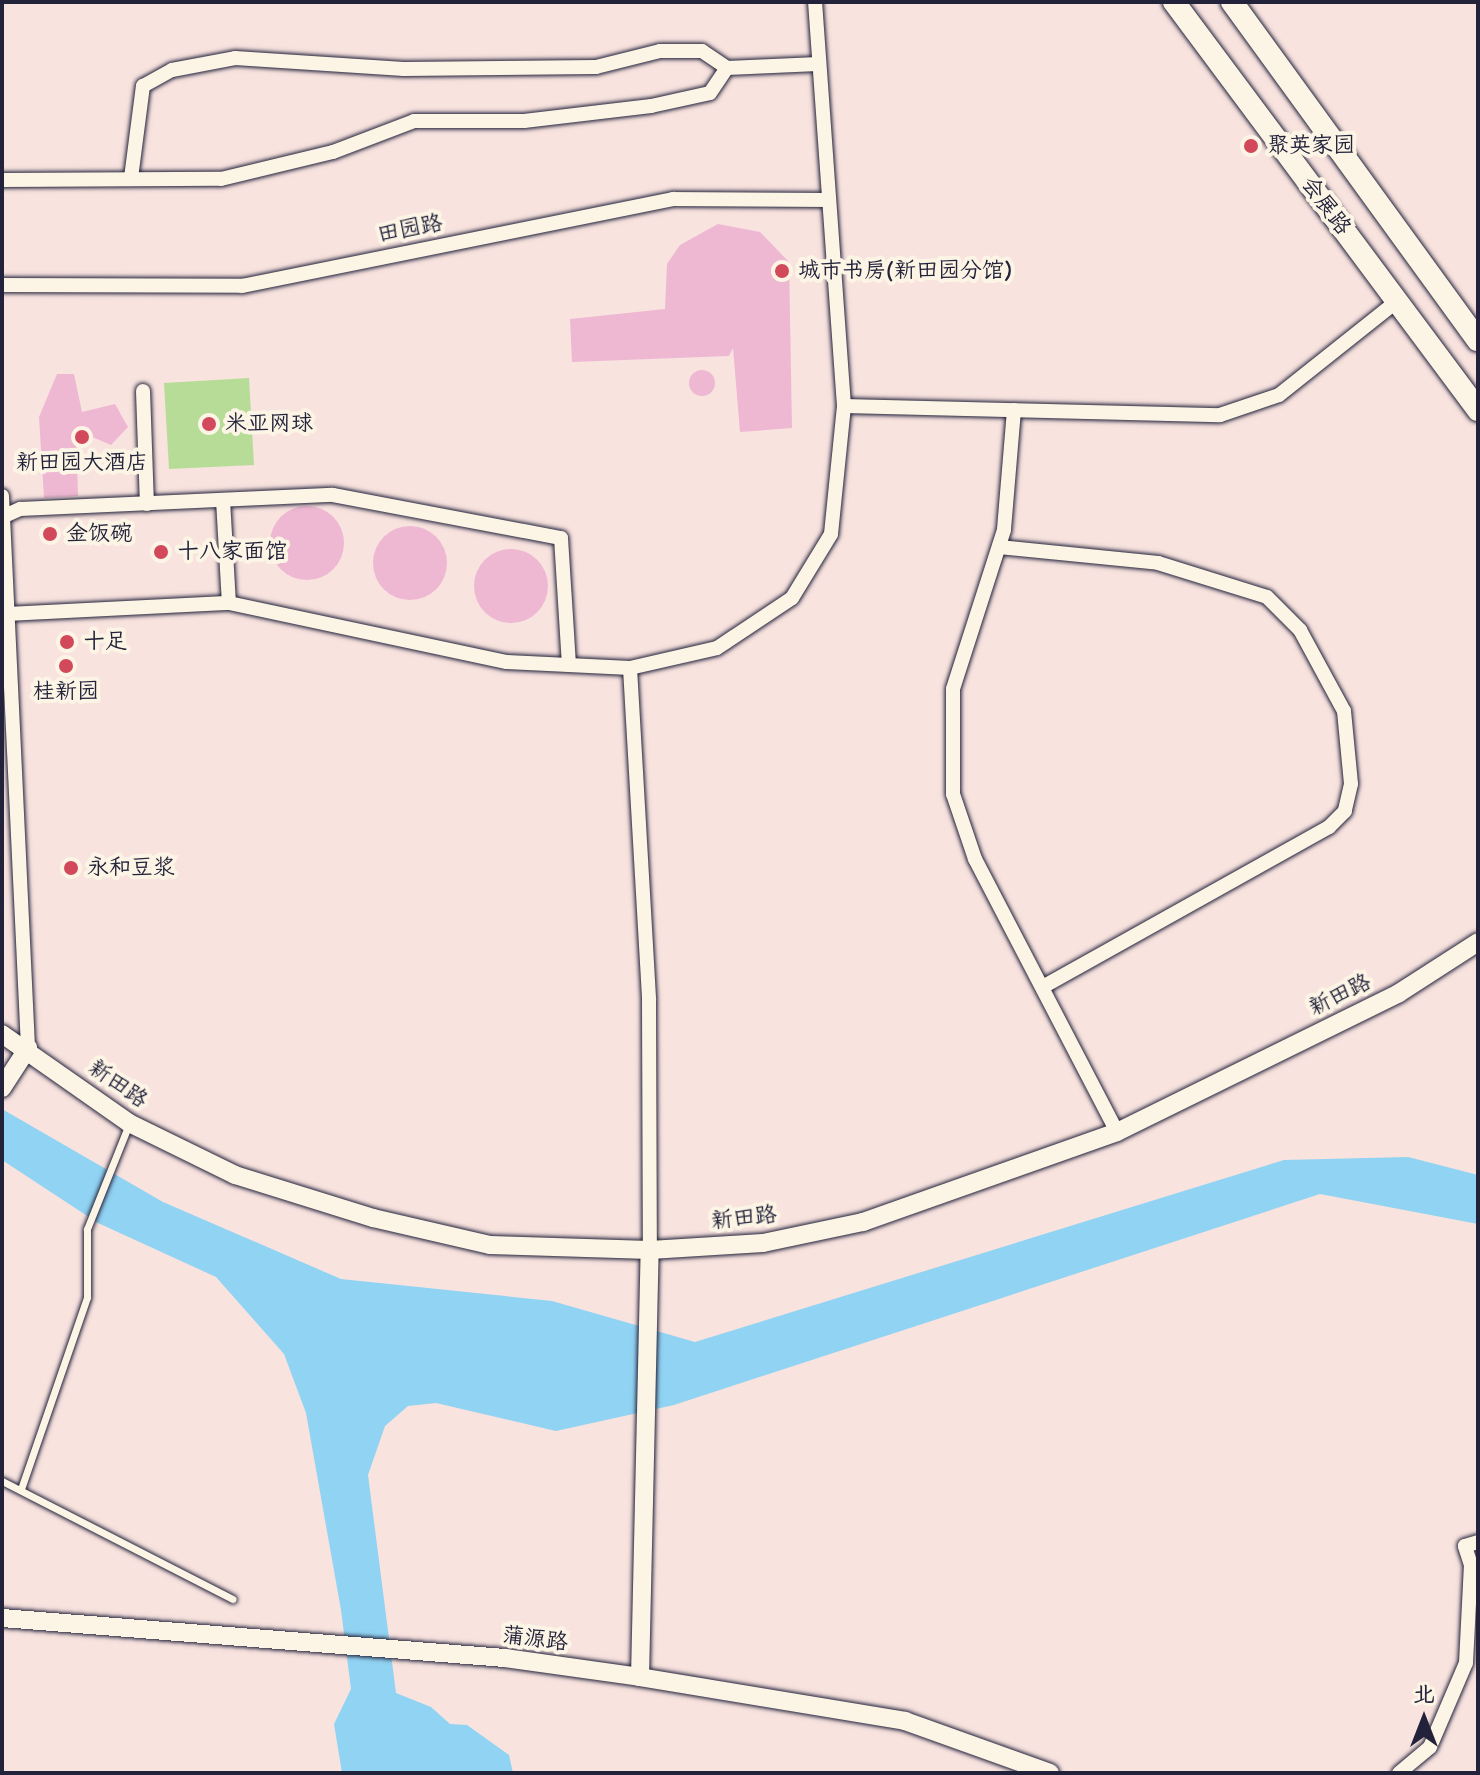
<!DOCTYPE html>
<html>
<head>
<meta charset="utf-8">
<style>
  body { margin:0 }
  #map { position:relative; width:1480px; height:1775px; overflow:hidden; background:#f8e3df; font-family:"Balsamiq Sans","LXGW WenKai TC",sans-serif }
  div>[style] { position:absolute }
  .green>* { inset:0; background:#b7dc97 }
  .water>* { inset:0; background:#91d3f3 }
  .building>* { inset:0; background:#eeb8d2 }
  .round { border-radius:50% }
  .roads { filter:drop-shadow(0 0 2px #22223b) drop-shadow(0 0 2px #22223b) }
  .lane>* { height:7px; margin:-3.5px; padding:0 3.5px; transform-origin:3.5px; border-radius:3.5px; background:#fcf5e5 }
  .street>* { height:14px; margin:-7px; padding:0 7px; transform-origin:7px; border-radius:7px; background:#fcf5e5 }
  .secondary>* { height:18px; margin:-9px; padding:0 9px; transform-origin:9px; border-radius:9px; background:#fcf5e5 }
  .primary>* { height:22px; margin:-11px; padding:0 11px; transform-origin:11px; border-radius:11px; background:#fcf5e5 }
  .dots>* { width:22px; height:22px; translate:-50% -50%; box-sizing:border-box; border:4px solid #fcf5e5; border-radius:50% }
  span { translate:-50% -50%; white-space:nowrap; text-align:center; line-height:1.15; -webkit-text-stroke:8px #fcf5e5; paint-order:stroke }
  .poi-label { font-size:22px; color:#22223b }
  .left { translate:0 -50%; text-align:left }
  .street-label { font-size:22px; color:#22223b }
  .frame { position:absolute; inset:0; border:4px solid #22223b; pointer-events:none }
  .north { position:absolute; left:1384px; top:1679px; width:80px; height:80px; -webkit-text-stroke:6px #fcf5e5; paint-order:stroke; rotate:0deg; font-size:22px; font-weight:700; line-height:32px; text-align:center; color:#22223b }
  .north::after { content:''; display:block; margin:auto; width:28px; height:36px; background:#22223b; clip-path:polygon(50% 0,100% 100%,50% 72%,0 100%) }
</style>
</head>
<body>
<div id="map">
  <div class="green">
    <i style="clip-path:polygon(249px 378px,254px 465px,169px 469px,164px 383px)"></i>
  </div>
  <div class="water">
    <i style="clip-path:polygon(2px 1109px,163px 1202px,341px 1279px,552px 1301px,695px 1342px,1284px 1160px,1408px 1157px,1478px 1175px,1478px 1224px,1320px 1194px,674px 1405px,556px 1431px,436px 1403px,408px 1406px,385px 1426px,368px 1475px,396px 1693px,431px 1707px,450px 1724px,467px 1725px,509px 1755px,513px 1773px,342px 1773px,334px 1724px,351px 1689px,341px 1610px,306px 1413px,284px 1354px,216px 1277px,98px 1223px,2px 1160px)"></i>
  </div>
  <div class="building">
    <i style="clip-path:polygon(718px 224px,760px 232px,789px 262px,792px 428px,740px 432px,733px 348px,729px 356px,572px 362px,570px 319px,665px 309px,667px 264px,680px 245px)"></i>
    <i class="round" style="left:689px;top:370px;width:26px;height:26px"></i>
    <i style="clip-path:polygon(57px 374px,74px 374px,82px 412px,115px 404px,128px 427px,111px 445px,76px 430px,78px 496px,44px 498px,39px 417px)"></i>
    <i class="round" style="left:270px;top:506px;width:74px;height:74px"></i>
    <i class="round" style="left:373px;top:526px;width:74px;height:74px"></i>
    <i class="round" style="left:474px;top:549px;width:74px;height:74px"></i>
  </div>
  <div class="roads">
    <div class="lane">
      <i style="left:2px;top:1481px;width:259px;rotate:27.1deg"></i>
      <i style="left:21px;top:1489px;width:203px;rotate:-71deg"></i>
      <i style="left:87px;top:1297px;width:68px;rotate:-90deg"></i>
      <i style="left:87px;top:1229px;width:113px;rotate:-68.2deg"></i>
    </div>
    <div class="street">
      <i style="left:131px;top:178px;width:93px;rotate:-82.6deg"></i>
      <i style="left:143px;top:86px;width:33px;rotate:-29deg"></i>
      <i style="left:172px;top:70px;width:64px;rotate:-10.8deg"></i>
      <i style="left:235px;top:58px;width:169px;rotate:3.7deg"></i>
      <i style="left:404px;top:69px;width:192px;rotate:-0.6deg"></i>
      <i style="left:596px;top:67px;width:66px;rotate:-14deg"></i>
      <i style="left:660px;top:51px;width:42px"></i>
      <i style="left:702px;top:51px;width:30px;rotate:34deg"></i>
      <i style="left:2px;top:180px;width:219px;rotate:-0.3deg"></i>
      <i style="left:221px;top:179px;width:115px;rotate:-13.6deg"></i>
      <i style="left:333px;top:152px;width:87px;rotate:-20.9deg"></i>
      <i style="left:414px;top:121px;width:110px"></i>
      <i style="left:524px;top:121px;width:128px;rotate:-6.7deg"></i>
      <i style="left:651px;top:106px;width:60px;rotate:-12.4deg"></i>
      <i style="left:710px;top:93px;width:30px;rotate:-56deg"></i>
      <i style="left:727px;top:68px;width:91px;rotate:-2.5deg"></i>
      <i style="left:2px;top:285px;width:240px;rotate:0.2deg"></i>
      <i style="left:242px;top:286px;width:440px;rotate:-11.4deg"></i>
      <i style="left:673px;top:199px;width:151px;rotate:0.4deg"></i>
      <i style="left:143px;top:391px;width:113px;rotate:88deg"></i>
      <i style="left:844px;top:406px;width:376px;rotate:1.4deg"></i>
      <i style="left:1220px;top:415px;width:62px;rotate:-18.7deg"></i>
      <i style="left:1279px;top:395px;width:151px;rotate:-38.5deg"></i>
      <i style="left:1014px;top:410px;width:120px;rotate:94.8deg"></i>
      <i style="left:1004px;top:530px;width:167px;rotate:107.8deg"></i>
      <i style="left:953px;top:689px;width:105px;rotate:90deg"></i>
      <i style="left:953px;top:794px;width:69px;rotate:71.3deg"></i>
      <i style="left:975px;top:859px;width:308px;rotate:62.5deg"></i>
      <i style="left:2px;top:496px;width:553px;rotate:87.3deg"></i>
      <i style="left:223px;top:500px;width:103px;rotate:86.7deg"></i>
      <i style="left:2px;top:517px;width:20px;rotate:-24deg"></i>
      <i style="left:20px;top:509px;width:313px;rotate:-2.6deg"></i>
      <i style="left:333px;top:495px;width:232px;rotate:10.7deg"></i>
      <i style="left:561px;top:538px;width:127px;rotate:86.4deg"></i>
      <i style="left:999px;top:547px;width:160px;rotate:5.7deg"></i>
      <i style="left:1158px;top:563px;width:114px;rotate:17.3deg"></i>
      <i style="left:1267px;top:597px;width:47px;rotate:45deg"></i>
      <i style="left:1300px;top:630px;width:92px;rotate:61.5deg"></i>
      <i style="left:1344px;top:711px;width:73px;rotate:84.5deg"></i>
      <i style="left:1351px;top:784px;width:28px;rotate:103deg"></i>
      <i style="left:1345px;top:811px;width:23px;rotate:135deg"></i>
      <i style="left:1329px;top:827px;width:324px;rotate:150.8deg"></i>
      <i style="left:9px;top:614px;width:220px;rotate:-2.9deg"></i>
      <i style="left:229px;top:603px;width:284px;rotate:12deg"></i>
      <i style="left:507px;top:662px;width:123px;rotate:2.8deg"></i>
      <i style="left:630px;top:668px;width:89px;rotate:-12.9deg"></i>
      <i style="left:717px;top:648px;width:90px;rotate:-33.7deg"></i>
      <i style="left:792px;top:598px;width:75px;rotate:-58.6deg"></i>
      <i style="left:831px;top:534px;width:129px;rotate:-84.2deg"></i>
      <i style="left:844px;top:406px;width:405px;rotate:-94.1deg"></i>
      <i style="left:630px;top:668px;width:333px;rotate:86.7deg"></i>
      <i style="left:649px;top:1000px;width:250px;rotate:89.8deg"></i>
      <i style="left:1399px;top:1773px;width:40px;rotate:-40deg"></i>
      <i style="left:1430px;top:1747px;width:91px;rotate:-66.8deg"></i>
      <i style="left:1466px;top:1663px;width:98px;rotate:-87.1deg"></i>
      <i style="left:1471px;top:1565px;width:20px;rotate:-108deg"></i>
      <i style="left:1465px;top:1546px;width:14px;rotate:-17deg"></i>
    </div>
    <div class="secondary">
      <i style="left:2px;top:1034px;width:155px;rotate:35deg"></i>
      <i style="left:129px;top:1123px;width:118px;rotate:26.1deg"></i>
      <i style="left:235px;top:1175px;width:145px;rotate:17.3deg"></i>
      <i style="left:373px;top:1218px;width:120px;rotate:13deg"></i>
      <i style="left:490px;top:1245px;width:160px;rotate:1.8deg"></i>
      <i style="left:650px;top:1250px;width:113px;rotate:-3.5deg"></i>
      <i style="left:763px;top:1243px;width:102px;rotate:-11.9deg"></i>
      <i style="left:863px;top:1222px;width:269px;rotate:-19.5deg"></i>
      <i style="left:1117px;top:1132px;width:314px;rotate:-26.2deg"></i>
      <i style="left:1399px;top:993px;width:94px;rotate:-32.8deg"></i>
      <i style="left:2px;top:1088px;width:48px;rotate:-57deg"></i>
      <i style="left:2px;top:1618px;width:505px;rotate:4.55deg"></i>
      <i style="left:505px;top:1658px;width:136px;rotate:8deg"></i>
      <i style="left:640px;top:1677px;width:269px;rotate:9.4deg"></i>
      <i style="left:905px;top:1721px;width:154px;rotate:19.7deg"></i>
      <i style="left:640px;top:1677px;width:427px;rotate:-88.7deg"></i>
    </div>
    <div class="primary">
      <i style="left:1174px;top:2px;width:509px;rotate:53.31deg"></i>
      <i style="left:1232px;top:2px;width:418px;rotate:54deg"></i>
    </div>
  </div>
  <div class="dots">
    <i style="left:1251px;top:146px;background:#d1495b"></i>
    <i style="left:782px;top:271px;background:#d1495b"></i>
    <i style="left:209px;top:424px;background:#d1495b"></i>
    <i style="left:82px;top:437px;background:#d1495b"></i>
    <i style="left:50px;top:534px;background:#d1495b"></i>
    <i style="left:161px;top:552px;background:#d1495b"></i>
    <i style="left:67px;top:642px;background:#d1495b"></i>
    <i style="left:66px;top:666px;background:#d1495b"></i>
    <i style="left:71px;top:868px;background:#d1495b"></i>
  </div>
  <div class="poi-label">
    <span class="left" style="left:1267px;top:146px">聚英家园</span>
    <span class="left" style="left:798px;top:271px">城市书房(新田园分馆)</span>
    <span class="left" style="left:225px;top:424px">米亚网球</span>
    <span style="left:82px;top:463px">新田园大酒店</span>
    <span class="left" style="left:66px;top:534px">金饭碗</span>
    <span class="left" style="left:177px;top:552px">十八家面馆</span>
    <span class="left" style="left:83px;top:642px">十足</span>
    <span style="left:66px;top:692px">桂新园</span>
    <span class="left" style="left:87px;top:868px">永和豆浆</span>
  </div>
  <div class="street-label">
    <span style="left:1326px;top:206px;rotate:53deg">会展路</span>
    <span style="left:410px;top:229px;rotate:-11deg">田园路</span>
    <span style="left:1340px;top:995px;rotate:-26deg">新田路</span>
    <span style="left:118px;top:1084px;rotate:35deg">新田路</span>
    <span style="left:744px;top:1218px;rotate:-6deg">新田路</span>
    <span style="left:535px;top:1639px;rotate:7deg">蒲源路</span>
  </div>
  <div class="frame"></div>
  <div class="north">北</div>
</div>
</body>
</html>
